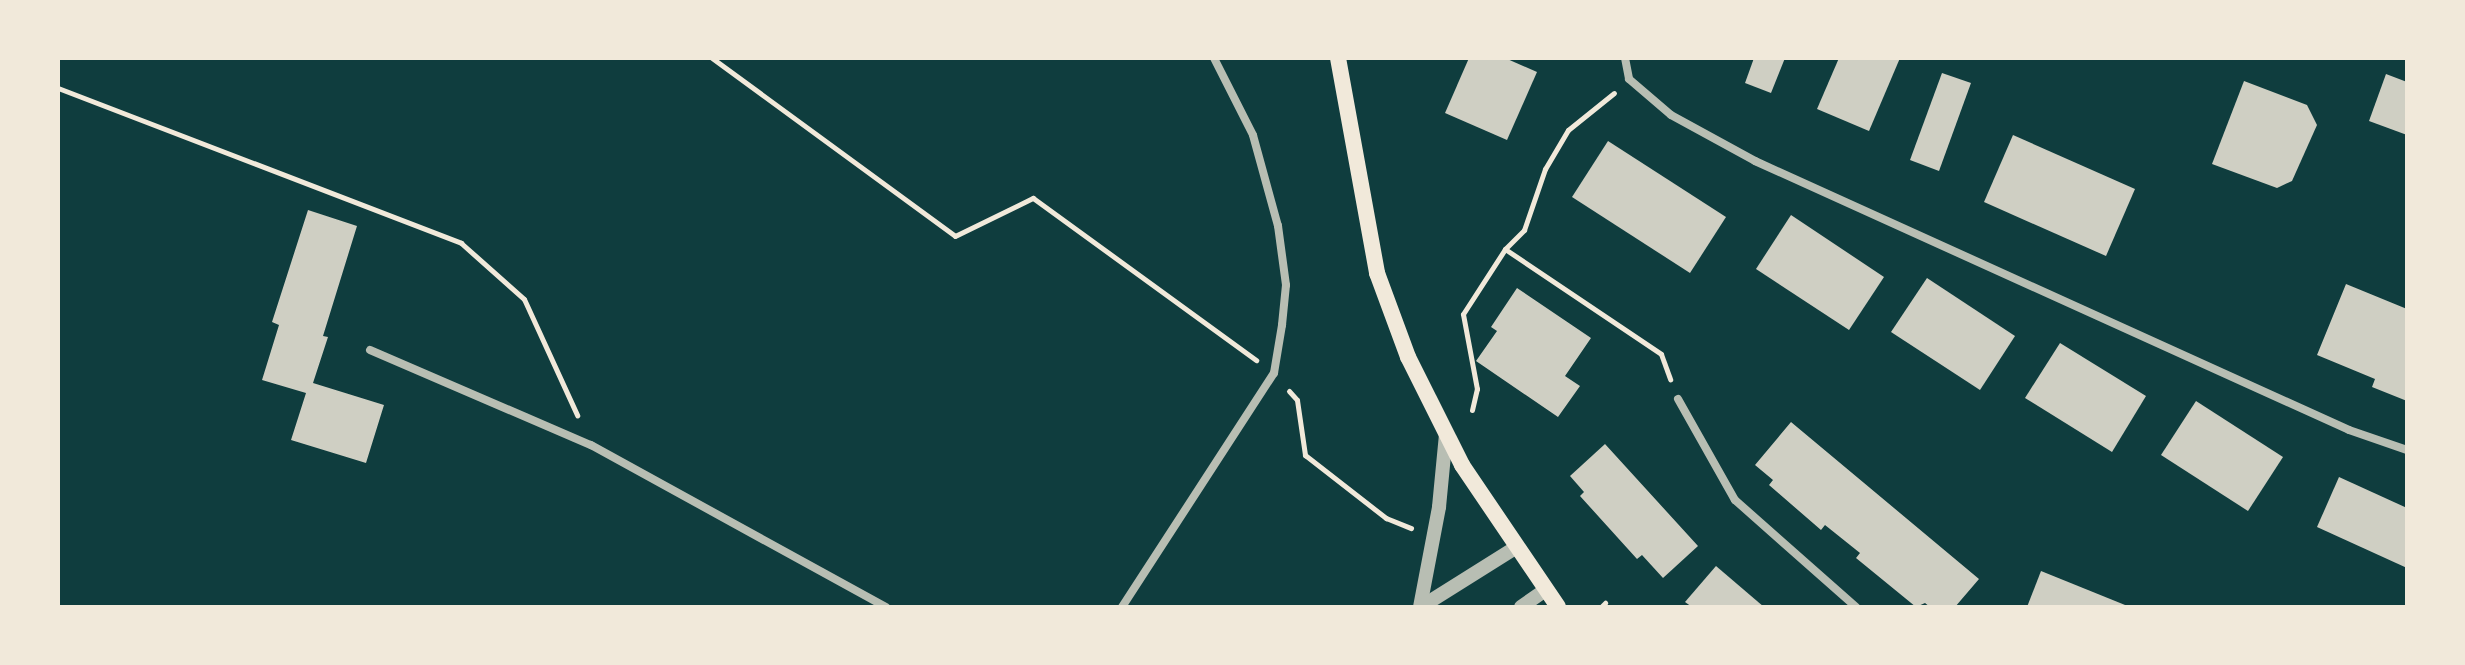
<!DOCTYPE html>
<html>
<head>
<meta charset="utf-8">
<style>
  body { margin:0 }
  #map { position:relative; width:2465px; height:665px; overflow:hidden; background:#0f3d3e; font-family:Cabin,sans-serif }
  div>[style] { position:absolute }
  .building>* { inset:0; background:#cfcfc3 }
  .path>* { height:5px; margin:-2.5px; padding:0 2.5px; transform-origin:2.5px; border-radius:2.5px; background:#f1e9da }
  .minor>* { height:8px; margin:-4px; padding:0 4px; transform-origin:4px; border-radius:4px; background:#b8beb3 }
  .tertiary>* { height:14px; margin:-7px; padding:0 7px; transform-origin:7px; border-radius:7px; background:#b8beb3 }
  .secondary>* { height:16px; margin:-8px; padding:0 8px; transform-origin:8px; border-radius:8px; background:#f1e9da }
  span { translate:-50% -50%; white-space:nowrap; text-align:center; line-height:1.15; -webkit-text-stroke:6px #f1e9da; paint-order:stroke }
  .frame { position:absolute; inset:0; border:60px solid #f1e9da; pointer-events:none }
</style>
</head>
<body>
<div id="map">
  <div class="building">
    <i style="clip-path:polygon(1469px 58px,1505px 58px,1537px 72px,1507px 140px,1445px 113px)"></i>
    <i style="clip-path:polygon(1754px 58px,1785px 58px,1771px 93px,1745px 83px)"></i>
    <i style="clip-path:polygon(1839px 58px,1900px 58px,1869px 131px,1817px 109px)"></i>
    <i style="clip-path:polygon(1942px 73px,1971px 83px,1939px 171px,1910px 160px)"></i>
    <i style="clip-path:polygon(2386px 74px,2407px 82px,2407px 135px,2369px 121px)"></i>
    <i style="clip-path:polygon(2244px 81px,2307px 105px,2317px 125px,2292px 181px,2277px 188px,2212px 164px)"></i>
    <i style="clip-path:polygon(2013px 135px,2135px 189px,2106px 256px,1984px 202px)"></i>
    <i style="clip-path:polygon(1608px 141px,1726px 217px,1690px 273px,1572px 197px)"></i>
    <i style="clip-path:polygon(308px 210px,357px 226px,323px 336px,328px 337px,313px 383px,384px 405px,366px 463px,291px 440px,306px 393px,262px 380px,279px 325px,272px 322px)"></i>
    <i style="clip-path:polygon(1791px 215px,1884px 277px,1849px 330px,1756px 269px)"></i>
    <i style="clip-path:polygon(1927px 278px,2015px 336px,1980px 390px,1891px 332px)"></i>
    <i style="clip-path:polygon(2346px 284px,2407px 309px,2407px 401px,2372px 387px,2375px 379px,2317px 355px)"></i>
    <i style="clip-path:polygon(1517px 288px,1591px 338px,1565px 376px,1580px 386px,1558px 417px,1476px 361px,1497px 331px,1491px 327px)"></i>
    <i style="clip-path:polygon(2060px 343px,2146px 396px,2112px 452px,2025px 398px)"></i>
    <i style="clip-path:polygon(2196px 401px,2283px 457px,2248px 511px,2161px 455px)"></i>
    <i style="clip-path:polygon(1791px 422px,1979px 579px,1955px 607px,1930px 607px,1925px 603px,1916px 607px,1856px 558px,1860px 553px,1825px 525px,1821px 530px,1769px 485px,1773px 480px,1755px 465px)"></i>
    <i style="clip-path:polygon(1605px 444px,1698px 546px,1663px 578px,1642px 555px,1637px 559px,1580px 496px,1584px 492px,1570px 476px)"></i>
    <i style="clip-path:polygon(2339px 477px,2407px 508px,2407px 568px,2317px 527px)"></i>
    <i style="clip-path:polygon(1716px 566px,1764px 607px,1692px 607px,1685px 602px)"></i>
    <i style="clip-path:polygon(2041px 571px,2130px 607px,2027px 607px)"></i>
  </div>
  <div class="path">
    <i style="left:712px;top:58px;width:301px;rotate:36.2deg"></i>
    <i style="left:955px;top:236px;width:87px;rotate:-26deg"></i>
    <i style="left:1033px;top:198px;width:276px;rotate:36deg"></i>
    <i style="left:58px;top:88px;width:432px;rotate:21deg"></i>
    <i style="left:461px;top:243px;width:84px;rotate:41.6deg"></i>
    <i style="left:524px;top:299px;width:128px;rotate:65.4deg"></i>
    <i style="left:1505px;top:249px;width:188px;rotate:33.9deg"></i>
    <i style="left:1661px;top:354px;width:27px;rotate:70deg"></i>
    <i style="left:1289px;top:391px;width:12px;rotate:48deg"></i>
    <i style="left:1297px;top:400px;width:56px;rotate:81.7deg"></i>
    <i style="left:1305px;top:455px;width:103px;rotate:37.9deg"></i>
    <i style="left:1386px;top:518px;width:27px;rotate:22deg"></i>
    <i style="left:1472px;top:410px;width:22px;rotate:-77deg"></i>
    <i style="left:1477px;top:389px;width:76px;rotate:-100.6deg"></i>
    <i style="left:1463px;top:314px;width:77px;rotate:-57.1deg"></i>
    <i style="left:1505px;top:249px;width:27px;rotate:-45deg"></i>
    <i style="left:1524px;top:230px;width:65px;rotate:-71deg"></i>
    <i style="left:1545px;top:169px;width:45px;rotate:-59.5deg"></i>
    <i style="left:1568px;top:130px;width:59px;rotate:-38.8deg"></i>
    <i style="left:1601px;top:607px;width:6px;rotate:-45deg"></i>
  </div>
  <div class="minor">
    <i style="left:1625px;top:58px;width:21px;rotate:79deg"></i>
    <i style="left:1629px;top:79px;width:55px;rotate:40.6deg"></i>
    <i style="left:1671px;top:115px;width:96px;rotate:28.7deg"></i>
    <i style="left:1755px;top:161px;width:652px;rotate:24.36deg"></i>
    <i style="left:2349px;top:430px;width:61px;rotate:19deg"></i>
    <i style="left:370px;top:350px;width:241px;rotate:23.3deg"></i>
    <i style="left:591px;top:445px;width:337px;rotate:28.8deg"></i>
    <i style="left:1678px;top:399px;width:116px;rotate:60.6deg"></i>
    <i style="left:1735px;top:500px;width:162px;rotate:41.5deg"></i>
    <i style="left:1122px;top:607px;width:279px;rotate:-57deg"></i>
    <i style="left:1274px;top:373px;width:49px;rotate:-80.5deg"></i>
    <i style="left:1282px;top:325px;width:40px;rotate:-84.3deg"></i>
    <i style="left:1286px;top:285px;width:60px;rotate:-97.7deg"></i>
    <i style="left:1278px;top:226px;width:94px;rotate:-105.4deg"></i>
    <i style="left:1253px;top:135px;width:86px;rotate:-116.9deg"></i>
  </div>
  <div class="tertiary">
    <i style="left:1420px;top:607px;width:102px;rotate:-79.2deg"></i>
    <i style="left:1439px;top:507px;width:73px;rotate:-84.5deg"></i>
    <i style="left:1421px;top:607px;width:111px;rotate:-32.1deg"></i>
    <i style="left:1521px;top:607px;width:28px;rotate:-35deg"></i>
  </div>
  <div class="secondary">
    <i style="left:1338px;top:58px;width:219px;rotate:79.7deg"></i>
    <i style="left:1377px;top:273px;width:90px;rotate:69.7deg"></i>
    <i style="left:1408px;top:357px;width:121px;rotate:63.4deg"></i>
    <i style="left:1462px;top:465px;width:171px;rotate:55.9deg"></i>
  </div>
  <div class="frame"></div>
</div>
</body>
</html>
